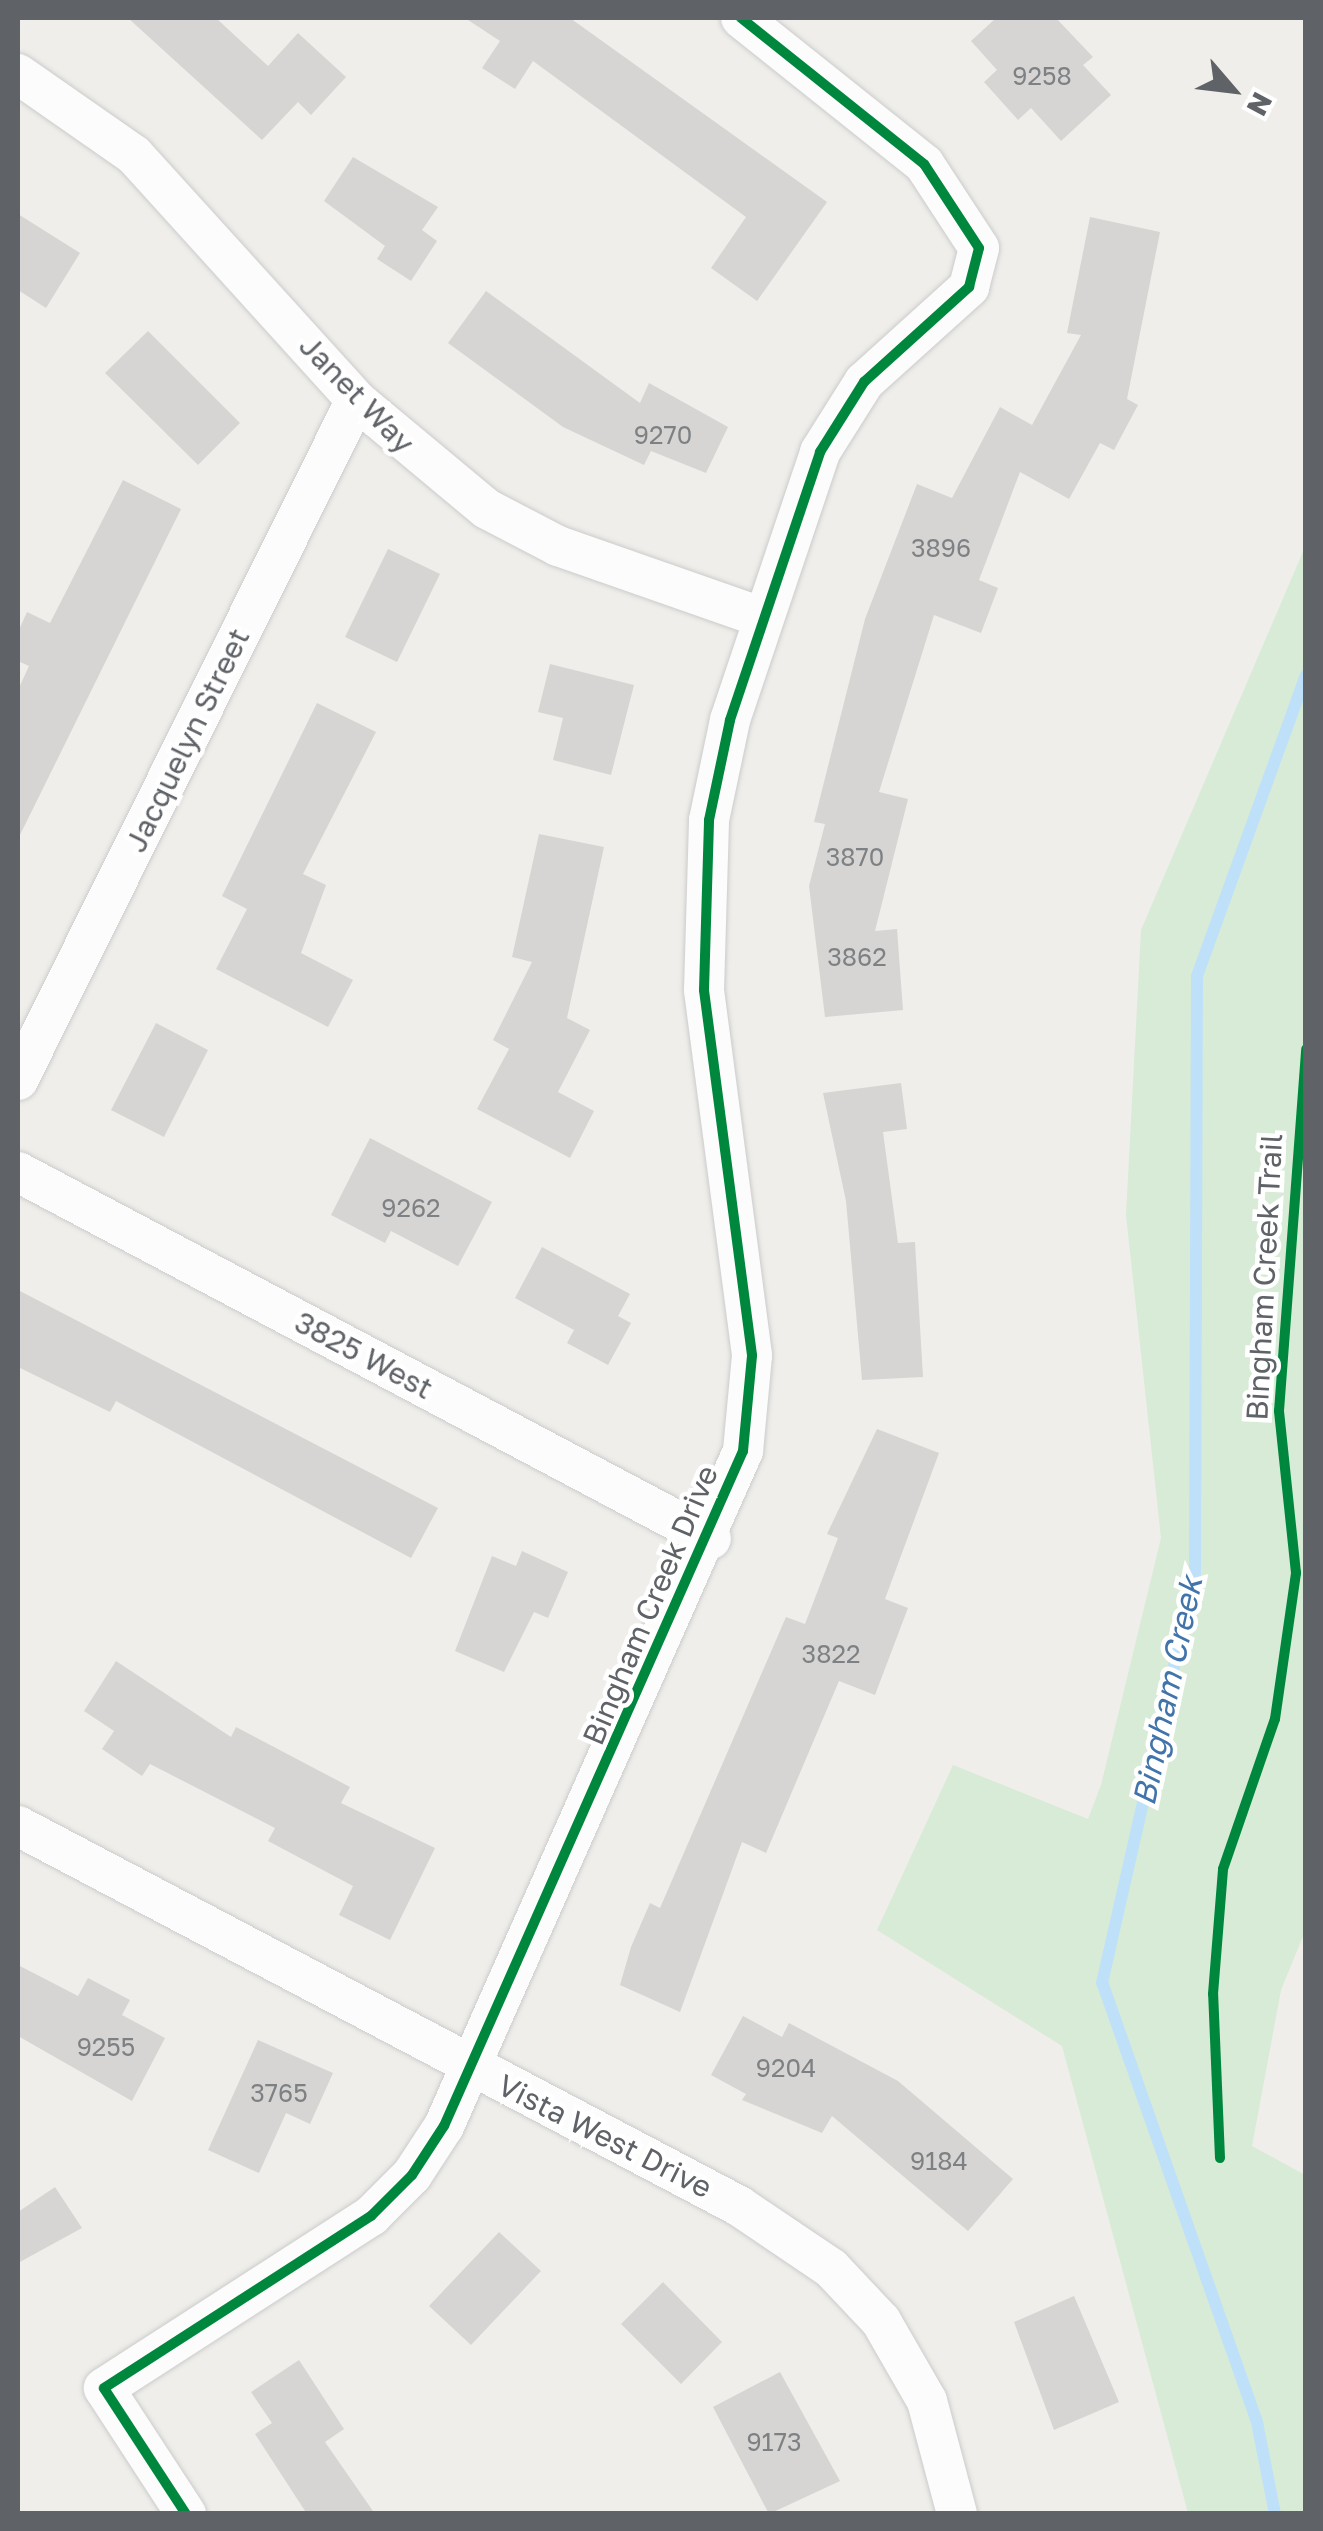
<!DOCTYPE html>
<html>
<head>
<meta charset="utf-8">
<style>
  body { margin:0 }
  #map { position:relative; width:1323px; height:2531px; overflow:hidden; background:#efeeea; font-family:"Golos Text",sans-serif }
  div>[style] { position:absolute }
  .green>* { inset:0; background:#d8ebd6 }
  .stream>* { height:12px; margin:-6px; padding:0 6px; transform-origin:6px; border-radius:6px; background:#bfe0f9 }
  .building>* { inset:0; background:#d6d5d3 }
  .roads { filter:drop-shadow(0 0 2px #cbcccc) drop-shadow(0 0 2px #cbcccc) }
  .minor>* { height:40px; margin:-20px; padding:0 20px; transform-origin:20px; border-radius:20px; background:#fdfcfc }
  .cycleway>* { height:10px; margin:-5px; padding:0 5px; transform-origin:5px; border-radius:5px; background:#00873e }
  span { translate:-50% -50%; white-space:nowrap; text-align:center; line-height:1.15; -webkit-text-stroke:9px #fff; paint-order:stroke }
  .number-label { font-size:25px; color:#7e8184 }
  .number-label span { -webkit-text-stroke-width:0 }
  .street-label { font-size:30px; color:#5f6368 }
  .water-label { font-size:32px; color:#4174aa; font-style:italic }
  .frame { position:absolute; inset:0; border:20px solid #5f6368; pointer-events:none }
  .north { position:absolute; left:1183px; top:40px; width:100px; height:100px; -webkit-text-stroke:8px #fff; paint-order:stroke; rotate:118deg; font-size:28px; font-weight:700; line-height:40px; text-align:center; color:#5f6368 }
  .north::after { content:''; display:block; margin:auto; width:35px; height:45px; background:#5f6368; clip-path:polygon(50% 0,100% 100%,50% 72%,0 100%) }
</style>
</head>
<body>
<div id="map">
  <div class="green">
    <i style="clip-path:polygon(1305px 547px,1306px 1929px,1281px 1990px,1252px 2146px,1305px 2175px,1305px 2513px,1188px 2513px,1062px 2046px,877px 1930px,953px 1765px,1088px 1819px,1101px 1785px,1161px 1538px,1126px 1215px,1141px 930px)"></i>
  </div>
  <div class="stream">
    <i style="left:1275px;top:2514px;width:94px;rotate:-101.1deg"></i>
    <i style="left:1257px;top:2422px;width:466px;rotate:-109.4deg"></i>
    <i style="left:1102px;top:1983px;width:418px;rotate:-77.2deg"></i>
    <i style="left:1195px;top:1575px;width:599px;rotate:-89.81deg"></i>
    <i style="left:1197px;top:976px;width:320px;rotate:-70.1deg"></i>
  </div>
  <div class="building">
    <i style="clip-path:polygon(128px 18px,216px 18px,268px 66px,298px 33px,346px 77px,311px 115px,298px 102px,262px 140px)"></i>
    <i style="clip-path:polygon(465px 18px,570px 18px,827px 202px,757px 301px,711px 268px,746px 217px,533px 61px,515px 89px,482px 68px,500px 41px)"></i>
    <i style="clip-path:polygon(996px 18px,1056px 18px,1093px 57px,1083px 65px,1111px 95px,1061px 141px,1031px 108px,1018px 120px,984px 82px,997px 70px,971px 41px)"></i>
    <i style="clip-path:polygon(353px 157px,438px 207px,422px 230px,437px 241px,411px 281px,377px 259px,385px 246px,324px 201px)"></i>
    <i style="clip-path:polygon(18px 214px,80px 253px,46px 308px,18px 290px)"></i>
    <i style="clip-path:polygon(1090px 217px,1160px 232px,1127px 399px,1138px 405px,1114px 450px,1100px 443px,1069px 499px,1020px 472px,979px 580px,998px 588px,981px 633px,934px 615px,879px 792px,908px 799px,875px 931px,897px 929px,903px 1010px,825px 1017px,809px 886px,825px 824px,814px 822px,865px 619px,917px 484px,952px 498px,1000px 407px,1032px 425px,1081px 335px,1067px 333px)"></i>
    <i style="clip-path:polygon(486px 291px,640px 403px,649px 383px,728px 427px,706px 473px,651px 451px,644px 465px,563px 427px,448px 343px)"></i>
    <i style="clip-path:polygon(148px 331px,240px 423px,198px 465px,105px 373px)"></i>
    <i style="clip-path:polygon(123px 480px,181px 509px,18px 839px,18px 690px,29px 666px,18px 661px,18px 632px,27px 612px,50px 623px)"></i>
    <i style="clip-path:polygon(388px 549px,440px 574px,397px 662px,345px 637px)"></i>
    <i style="clip-path:polygon(550px 664px,634px 685px,611px 775px,553px 760px,563px 718px,538px 712px)"></i>
    <i style="clip-path:polygon(317px 703px,376px 732px,303px 874px,326px 885px,301px 953px,353px 980px,328px 1027px,216px 969px,247px 909px,222px 896px)"></i>
    <i style="clip-path:polygon(539px 834px,604px 847px,567px 1018px,590px 1030px,558px 1092px,594px 1111px,570px 1158px,477px 1109px,509px 1049px,493px 1040px,532px 962px,512px 957px)"></i>
    <i style="clip-path:polygon(156px 1023px,208px 1050px,164px 1137px,111px 1110px)"></i>
    <i style="clip-path:polygon(901px 1083px,907px 1129px,883px 1132px,898px 1243px,915px 1242px,923px 1377px,862px 1380px,846px 1201px,823px 1093px)"></i>
    <i style="clip-path:polygon(370px 1138px,492px 1202px,458px 1266px,391px 1231px,385px 1243px,331px 1215px)"></i>
    <i style="clip-path:polygon(542px 1247px,630px 1294px,618px 1316px,631px 1323px,608px 1365px,567px 1343px,574px 1330px,515px 1298px)"></i>
    <i style="clip-path:polygon(18px 1290px,438px 1508px,411px 1558px,116px 1401px,110px 1412px,18px 1367px)"></i>
    <i style="clip-path:polygon(877px 1429px,939px 1453px,885px 1599px,908px 1608px,875px 1695px,839px 1681px,766px 1853px,742px 1842px,680px 2012px,620px 1985px,631px 1947px,650px 1903px,660px 1908px,786px 1617px,805px 1624px,838px 1538px,827px 1534px)"></i>
    <i style="clip-path:polygon(522px 1551px,568px 1572px,548px 1618px,534px 1612px,504px 1672px,455px 1651px,492px 1556px,516px 1566px)"></i>
    <i style="clip-path:polygon(116px 1661px,231px 1737px,236px 1727px,350px 1787px,341px 1803px,435px 1848px,390px 1940px,339px 1915px,353px 1886px,268px 1841px,275px 1828px,150px 1764px,142px 1776px,102px 1749px,114px 1731px,84px 1711px)"></i>
    <i style="clip-path:polygon(18px 1965px,78px 1996px,88px 1978px,130px 2000px,122px 2015px,165px 2038px,132px 2101px,18px 2036px)"></i>
    <i style="clip-path:polygon(743px 2016px,782px 2037px,789px 2023px,898px 2081px,1013px 2179px,968px 2231px,832px 2116px,822px 2133px,742px 2100px,746px 2094px,711px 2075px)"></i>
    <i style="clip-path:polygon(258px 2040px,333px 2073px,310px 2124px,286px 2113px,259px 2173px,208px 2150px)"></i>
    <i style="clip-path:polygon(55px 2187px,82px 2228px,18px 2263px,18px 2212px)"></i>
    <i style="clip-path:polygon(499px 2232px,541px 2271px,471px 2345px,429px 2306px)"></i>
    <i style="clip-path:polygon(663px 2282px,722px 2342px,681px 2384px,621px 2324px)"></i>
    <i style="clip-path:polygon(1074px 2296px,1119px 2402px,1054px 2430px,1014px 2322px)"></i>
    <i style="clip-path:polygon(299px 2360px,344px 2429px,325px 2442px,375px 2514px,307px 2514px,255px 2434px,272px 2423px,251px 2392px)"></i>
    <i style="clip-path:polygon(780px 2372px,840px 2481px,769px 2514px,713px 2407px)"></i>
  </div>
  <div class="roads">
    <div class="minor">
      <i style="left:18px;top:74px;width:141px;rotate:34.9deg"></i>
      <i style="left:134px;top:155px;width:331px;rotate:47.8deg"></i>
      <i style="left:356px;top:400px;width:170px;rotate:39.8deg"></i>
      <i style="left:487px;top:509px;width:80px;rotate:27.5deg"></i>
      <i style="left:558px;top:546px;width:215px;rotate:19.3deg"></i>
      <i style="left:18px;top:1080px;width:759px;rotate:-63.57deg"></i>
      <i style="left:18px;top:1172px;width:784px;rotate:27.9deg"></i>
      <i style="left:18px;top:1826px;width:815px;rotate:27.79deg"></i>
      <i style="left:739px;top:2206px;width:111px;rotate:34deg"></i>
      <i style="left:831px;top:2268px;width:73px;rotate:46.7deg"></i>
      <i style="left:881px;top:2321px;width:92px;rotate:60.1deg"></i>
      <i style="left:927px;top:2401px;width:117px;rotate:75.1deg"></i>
      <i style="left:186px;top:2514px;width:150px;rotate:-123.1deg"></i>
      <i style="left:104px;top:2388px;width:318px;rotate:-32.8deg"></i>
      <i style="left:371px;top:2216px;width:58px;rotate:-45deg"></i>
      <i style="left:412px;top:2175px;width:59px;rotate:-56.9deg"></i>
      <i style="left:444px;top:2126px;width:738px;rotate:-66.11deg"></i>
      <i style="left:743px;top:1451px;width:96px;rotate:-84.6deg"></i>
      <i style="left:752px;top:1355px;width:368px;rotate:-97.5deg"></i>
      <i style="left:704px;top:990px;width:170px;rotate:-88.3deg"></i>
      <i style="left:709px;top:820px;width:102px;rotate:-78.1deg"></i>
      <i style="left:730px;top:720px;width:283px;rotate:-71.4deg"></i>
      <i style="left:820px;top:452px;width:83px;rotate:-57.8deg"></i>
      <i style="left:864px;top:382px;width:142px;rotate:-42.1deg"></i>
      <i style="left:969px;top:287px;width:40px;rotate:-75.6deg"></i>
      <i style="left:979px;top:248px;width:100px;rotate:-123.2deg"></i>
      <i style="left:924px;top:164px;width:234px;rotate:-141.4deg"></i>
    </div>
  </div>
  <div class="cycleway">
    <i style="left:1220px;top:2158px;width:164px;rotate:-92.4deg"></i>
    <i style="left:1213px;top:1994px;width:125px;rotate:-85.4deg"></i>
    <i style="left:1223px;top:1869px;width:159px;rotate:-70.9deg"></i>
    <i style="left:1275px;top:1719px;width:148px;rotate:-81.8deg"></i>
    <i style="left:1296px;top:1573px;width:163px;rotate:-96deg"></i>
    <i style="left:1279px;top:1411px;width:363px;rotate:-85.7deg"></i>
    <i style="left:186px;top:2514px;width:150px;rotate:-123.1deg"></i>
    <i style="left:104px;top:2388px;width:318px;rotate:-32.8deg"></i>
    <i style="left:371px;top:2216px;width:58px;rotate:-45deg"></i>
    <i style="left:412px;top:2175px;width:59px;rotate:-56.9deg"></i>
    <i style="left:444px;top:2126px;width:738px;rotate:-66.11deg"></i>
    <i style="left:743px;top:1451px;width:96px;rotate:-84.6deg"></i>
    <i style="left:752px;top:1355px;width:368px;rotate:-97.5deg"></i>
    <i style="left:704px;top:990px;width:170px;rotate:-88.3deg"></i>
    <i style="left:709px;top:820px;width:102px;rotate:-78.1deg"></i>
    <i style="left:730px;top:720px;width:283px;rotate:-71.4deg"></i>
    <i style="left:820px;top:452px;width:83px;rotate:-57.8deg"></i>
    <i style="left:864px;top:382px;width:142px;rotate:-42.1deg"></i>
    <i style="left:969px;top:287px;width:40px;rotate:-75.6deg"></i>
    <i style="left:979px;top:248px;width:100px;rotate:-123.2deg"></i>
    <i style="left:924px;top:164px;width:234px;rotate:-141.4deg"></i>
  </div>
  <div class="number-label">
    <span style="left:1042px;top:76px">9258</span>
    <span style="left:663px;top:435px">9270</span>
    <span style="left:941px;top:548px">3896</span>
    <span style="left:855px;top:857px">3870</span>
    <span style="left:857px;top:957px">3862</span>
    <span style="left:411px;top:1208px">9262</span>
    <span style="left:831px;top:1654px">3822</span>
    <span style="left:106px;top:2047px">9255</span>
    <span style="left:786px;top:2068px">9204</span>
    <span style="left:279px;top:2093px">3765</span>
    <span style="left:939px;top:2161px">9184</span>
    <span style="left:774px;top:2442px">9173</span>
  </div>
  <div class="street-label">
    <span style="left:357px;top:394px;rotate:46deg">Janet Way</span>
    <span style="left:187px;top:740px;rotate:-64deg">Jacquelyn Street</span>
    <span style="left:1264px;top:1277px;rotate:-87deg">Bingham Creek Trail</span>
    <span style="left:364px;top:1355px;rotate:28deg">3825 West</span>
    <span style="left:650px;top:1605px;rotate:-67deg">Bingham Creek Drive</span>
    <span style="left:605px;top:2136px;rotate:27deg">Vista West Drive</span>
  </div>
  <div class="water-label">
    <span style="left:1167px;top:1691px;rotate:-78deg">Bingham Creek</span>
  </div>
  <div class="frame"></div>
  <div class="north">N</div>
</div>
</body>
</html>
